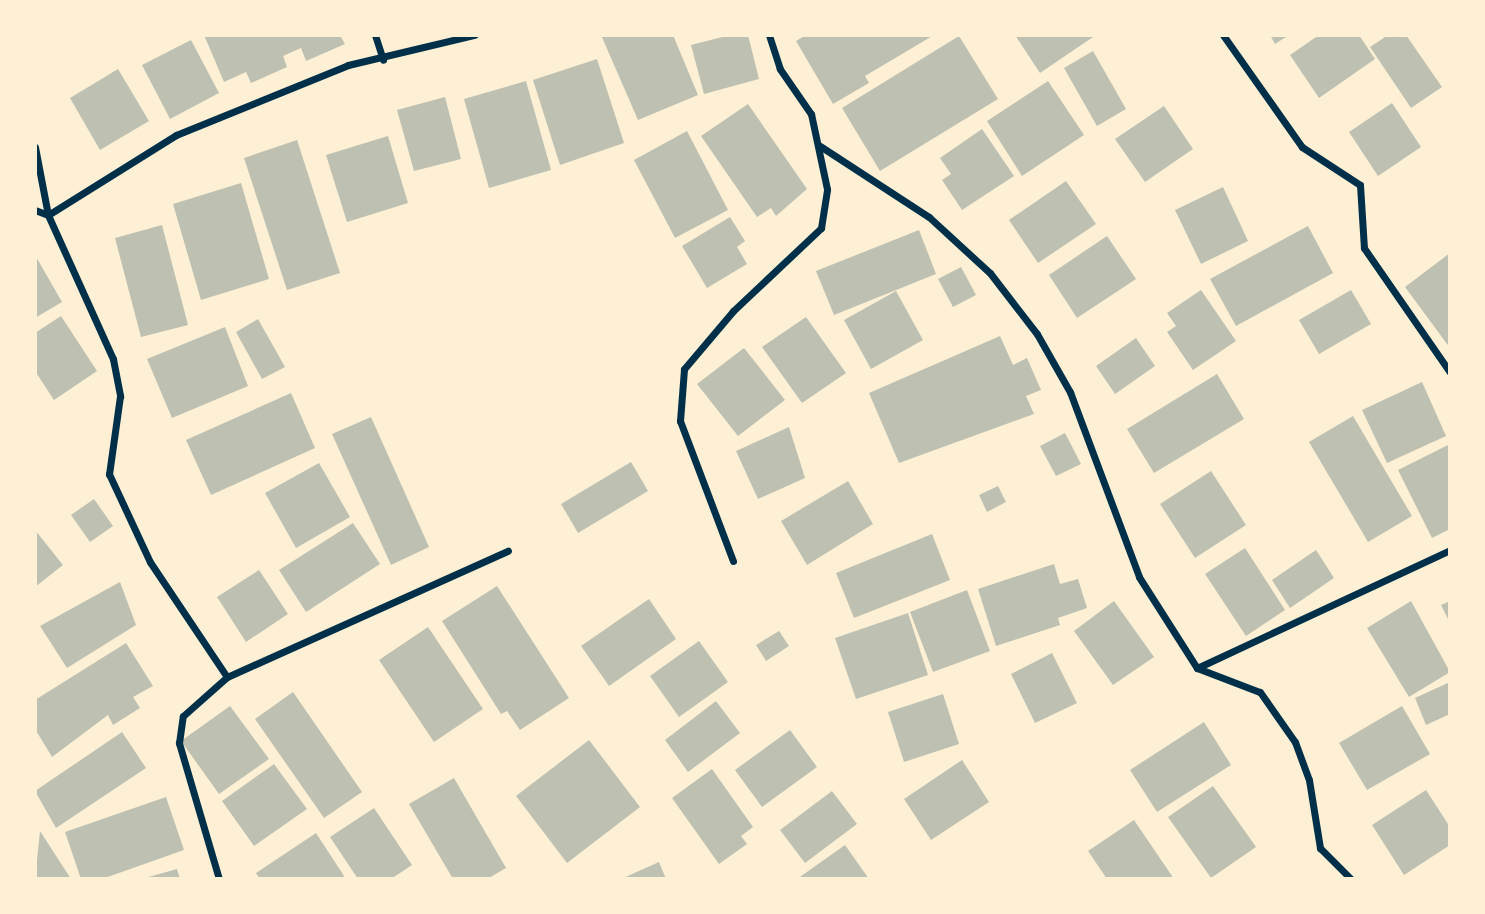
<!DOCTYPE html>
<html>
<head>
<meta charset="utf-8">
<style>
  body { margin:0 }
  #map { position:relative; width:1485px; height:914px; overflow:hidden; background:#fdf0d5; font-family:Quicksand,sans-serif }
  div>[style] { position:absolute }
  .building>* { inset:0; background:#bec0b2 }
  .minor>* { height:7px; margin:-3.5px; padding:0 3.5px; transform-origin:3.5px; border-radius:3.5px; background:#003049 }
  span { translate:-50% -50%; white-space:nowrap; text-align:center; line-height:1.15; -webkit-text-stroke:5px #fdf0d5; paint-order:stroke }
  .frame { position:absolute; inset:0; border:37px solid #fdf0d5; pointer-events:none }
</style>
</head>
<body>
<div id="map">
  <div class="building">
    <i style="clip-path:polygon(204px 35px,340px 35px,345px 44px,306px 61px,301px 48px,283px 56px,287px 67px,251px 83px,246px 72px,224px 82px)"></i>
    <i style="clip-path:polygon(601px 35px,673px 35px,698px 95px,638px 120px)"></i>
    <i style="clip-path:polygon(730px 35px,748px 35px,759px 79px,704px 94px,691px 45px)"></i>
    <i style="clip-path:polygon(806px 35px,934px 35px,865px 76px,869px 83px,833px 104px,796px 41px)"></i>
    <i style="clip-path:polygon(1015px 35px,1096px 35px,1040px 73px)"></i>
    <i style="clip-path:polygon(1270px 35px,1289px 35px,1275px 44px)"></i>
    <i style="clip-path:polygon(1319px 35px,1359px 35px,1375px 59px,1319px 98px,1290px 55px)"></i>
    <i style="clip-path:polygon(1388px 35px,1406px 35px,1442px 87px,1411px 108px,1370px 47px)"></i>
    <i style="clip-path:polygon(959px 36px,998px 99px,880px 171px,842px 108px)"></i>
    <i style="clip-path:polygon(191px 40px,219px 93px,170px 119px,142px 65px)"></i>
    <i style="clip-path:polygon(1093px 51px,1126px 109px,1097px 126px,1064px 68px)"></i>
    <i style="clip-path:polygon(597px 59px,624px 143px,560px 165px,533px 80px)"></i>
    <i style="clip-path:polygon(118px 69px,149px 121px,100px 150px,70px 98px)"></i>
    <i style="clip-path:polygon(526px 81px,551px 170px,489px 188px,464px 99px)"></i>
    <i style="clip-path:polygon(1048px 81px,1084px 135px,1022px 176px,987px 121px)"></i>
    <i style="clip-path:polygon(445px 97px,461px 159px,414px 171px,397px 110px)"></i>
    <i style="clip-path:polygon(1392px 103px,1421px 147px,1378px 176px,1349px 132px)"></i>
    <i style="clip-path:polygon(748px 104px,807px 189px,776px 216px,771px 208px,757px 217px,701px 136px)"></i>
    <i style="clip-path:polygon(1164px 106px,1193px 149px,1145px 182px,1115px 139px)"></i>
    <i style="clip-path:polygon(982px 129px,1014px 176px,962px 210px,942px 180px,951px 174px,940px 158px)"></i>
    <i style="clip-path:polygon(687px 131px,728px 210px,675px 238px,634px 160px)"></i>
    <i style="clip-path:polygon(388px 136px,408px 203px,347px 222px,326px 155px)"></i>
    <i style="clip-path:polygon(297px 140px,340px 273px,287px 290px,244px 158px)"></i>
    <i style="clip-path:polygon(1066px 181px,1096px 224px,1038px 263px,1009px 220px)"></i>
    <i style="clip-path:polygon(241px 183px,269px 279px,201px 300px,173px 204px)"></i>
    <i style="clip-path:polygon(1223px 187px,1248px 241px,1201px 264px,1175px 210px)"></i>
    <i style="clip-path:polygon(730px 217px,745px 241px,737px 247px,747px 264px,707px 288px,682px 246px)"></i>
    <i style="clip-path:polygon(162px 225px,188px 325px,141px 337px,115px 238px)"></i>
    <i style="clip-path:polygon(1308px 226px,1333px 273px,1236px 326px,1210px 279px)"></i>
    <i style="clip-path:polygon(919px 230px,936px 274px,834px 315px,816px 271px)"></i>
    <i style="clip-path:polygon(1107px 236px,1136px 279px,1077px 318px,1049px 275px)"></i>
    <i style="clip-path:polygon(1450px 253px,1450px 348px,1405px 287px)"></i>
    <i style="clip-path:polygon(35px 255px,62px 302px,35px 318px)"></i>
    <i style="clip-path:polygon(961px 267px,976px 295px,953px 307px,938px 279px)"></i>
    <i style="clip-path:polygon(1201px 290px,1236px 341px,1193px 370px,1167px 332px,1176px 326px,1167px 313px)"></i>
    <i style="clip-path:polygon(1351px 290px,1371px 324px,1319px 354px,1299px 320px)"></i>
    <i style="clip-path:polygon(896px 291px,923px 340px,871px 369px,844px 320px)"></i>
    <i style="clip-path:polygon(61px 316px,97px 371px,54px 400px,35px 371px,35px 333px)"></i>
    <i style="clip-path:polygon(806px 317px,846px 373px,802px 403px,762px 347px)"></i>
    <i style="clip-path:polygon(258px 319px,285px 367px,262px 379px,236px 332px)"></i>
    <i style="clip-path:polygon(225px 327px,248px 386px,172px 418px,147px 359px)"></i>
    <i style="clip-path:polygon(1000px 336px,1013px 365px,1027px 358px,1041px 390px,1026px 396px,1034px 414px,899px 463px,869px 393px)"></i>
    <i style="clip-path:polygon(1136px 338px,1155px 366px,1115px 394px,1096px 366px)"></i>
    <i style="clip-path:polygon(744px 348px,785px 400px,738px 436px,697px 384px)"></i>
    <i style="clip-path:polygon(1217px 374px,1244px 419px,1154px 473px,1127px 429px)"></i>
    <i style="clip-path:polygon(1422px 382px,1446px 436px,1387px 463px,1362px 410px)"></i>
    <i style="clip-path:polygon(291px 393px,315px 448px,211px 495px,186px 440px)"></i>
    <i style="clip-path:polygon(1353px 416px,1412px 516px,1368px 542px,1309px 442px)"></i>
    <i style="clip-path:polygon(371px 417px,429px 547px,391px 565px,332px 434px)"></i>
    <i style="clip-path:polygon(789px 427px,805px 478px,758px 499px,736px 451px)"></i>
    <i style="clip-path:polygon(1065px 433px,1081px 464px,1056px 476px,1040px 446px)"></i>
    <i style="clip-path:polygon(1450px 444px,1450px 529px,1432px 538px,1398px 470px)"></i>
    <i style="clip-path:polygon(631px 462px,648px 491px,578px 533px,561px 504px)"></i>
    <i style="clip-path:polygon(319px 463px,350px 517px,296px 548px,265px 493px)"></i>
    <i style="clip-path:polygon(1211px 471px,1246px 525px,1195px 558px,1160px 504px)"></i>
    <i style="clip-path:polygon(848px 481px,873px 524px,807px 565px,781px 521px)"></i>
    <i style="clip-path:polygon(998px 486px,1006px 502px,987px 512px,979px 495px)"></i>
    <i style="clip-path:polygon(94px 499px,113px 526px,90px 542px,71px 515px)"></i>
    <i style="clip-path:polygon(353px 523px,380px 564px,306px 612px,279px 570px)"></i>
    <i style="clip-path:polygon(35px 530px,63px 565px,35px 587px)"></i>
    <i style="clip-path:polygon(932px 534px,950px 580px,854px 618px,836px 573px)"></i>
    <i style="clip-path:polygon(1245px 548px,1285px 610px,1246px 636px,1205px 574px)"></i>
    <i style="clip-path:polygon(1316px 550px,1334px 578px,1290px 608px,1272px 580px)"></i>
    <i style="clip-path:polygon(1054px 564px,1060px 584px,1078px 579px,1087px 608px,1058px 618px,1060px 625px,996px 646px,978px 589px)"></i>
    <i style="clip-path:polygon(259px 570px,288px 614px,246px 642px,217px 597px)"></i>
    <i style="clip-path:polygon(120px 582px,136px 625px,67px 668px,40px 626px)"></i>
    <i style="clip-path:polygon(497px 586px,569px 698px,520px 730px,507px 711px,501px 714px,442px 621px)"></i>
    <i style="clip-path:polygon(967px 590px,990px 651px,933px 672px,910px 612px)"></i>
    <i style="clip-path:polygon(649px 599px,676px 639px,609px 686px,581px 646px)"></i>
    <i style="clip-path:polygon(1114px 601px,1154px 657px,1113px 685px,1074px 631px)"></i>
    <i style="clip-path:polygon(1411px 601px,1450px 672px,1409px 697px,1367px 628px)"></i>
    <i style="clip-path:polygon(1450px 601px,1450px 623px,1441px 605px)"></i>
    <i style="clip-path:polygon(908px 613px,928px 675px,856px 699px,835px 638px)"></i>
    <i style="clip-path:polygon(428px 627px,483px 709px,434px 742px,379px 660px)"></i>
    <i style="clip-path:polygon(779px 631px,789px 646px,766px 661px,756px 645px)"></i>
    <i style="clip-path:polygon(699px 641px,728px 682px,679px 717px,650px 676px)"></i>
    <i style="clip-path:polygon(126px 643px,153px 686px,133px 697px,140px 708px,113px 725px,108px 715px,52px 757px,35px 729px,35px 700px)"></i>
    <i style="clip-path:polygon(1052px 653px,1077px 703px,1035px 723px,1011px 674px)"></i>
    <i style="clip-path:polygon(1450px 682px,1450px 714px,1426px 725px,1415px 698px)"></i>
    <i style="clip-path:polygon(293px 692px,362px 792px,324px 818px,255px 719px)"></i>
    <i style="clip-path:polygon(943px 694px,959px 744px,904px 762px,888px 712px)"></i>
    <i style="clip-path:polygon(716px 701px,740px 733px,688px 772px,665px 740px)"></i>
    <i style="clip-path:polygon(230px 706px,269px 759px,219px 794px,181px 741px)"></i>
    <i style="clip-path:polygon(1402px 706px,1430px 754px,1367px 790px,1339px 743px)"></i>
    <i style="clip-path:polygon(1204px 722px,1231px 765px,1157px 812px,1130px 770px)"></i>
    <i style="clip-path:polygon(790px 730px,817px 767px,762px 807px,735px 770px)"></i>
    <i style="clip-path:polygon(122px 732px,146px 768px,56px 828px,35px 791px)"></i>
    <i style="clip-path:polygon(589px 740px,640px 807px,567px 863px,516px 796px)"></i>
    <i style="clip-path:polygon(962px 760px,989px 802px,931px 840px,904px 799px)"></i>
    <i style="clip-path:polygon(274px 764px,307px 809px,254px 846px,222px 801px)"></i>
    <i style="clip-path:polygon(712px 769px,753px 827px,741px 836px,747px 844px,719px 864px,672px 798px)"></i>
    <i style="clip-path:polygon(454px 778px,506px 868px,487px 879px,453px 879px,409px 804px)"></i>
    <i style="clip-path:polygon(1213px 786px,1256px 847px,1211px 878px,1168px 817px)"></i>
    <i style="clip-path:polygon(1426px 790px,1450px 827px,1450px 845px,1404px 875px,1372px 825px)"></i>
    <i style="clip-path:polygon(832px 791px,857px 824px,805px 863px,780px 830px)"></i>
    <i style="clip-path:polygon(166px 797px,184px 850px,102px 879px,81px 879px,65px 832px)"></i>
    <i style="clip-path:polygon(374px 808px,412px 865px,391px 879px,358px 879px,330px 837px)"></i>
    <i style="clip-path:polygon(1134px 820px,1174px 879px,1107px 879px,1088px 851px)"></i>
    <i style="clip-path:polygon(40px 831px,71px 879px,35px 879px)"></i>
    <i style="clip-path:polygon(316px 833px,346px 879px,260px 879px,256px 873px)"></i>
    <i style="clip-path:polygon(845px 845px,869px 879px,797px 879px)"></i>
    <i style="clip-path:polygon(659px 862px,666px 879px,621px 879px)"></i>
    <i style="clip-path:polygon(177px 869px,180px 879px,145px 879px,145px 878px)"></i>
  </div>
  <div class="minor">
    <i style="left:375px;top:35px;width:26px;rotate:72deg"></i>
    <i style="left:1223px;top:35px;width:137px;rotate:54.8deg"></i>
    <i style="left:1302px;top:147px;width:69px;rotate:33.2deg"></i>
    <i style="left:1360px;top:185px;width:63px;rotate:86.4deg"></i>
    <i style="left:1364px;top:248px;width:151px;rotate:55.3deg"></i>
    <i style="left:820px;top:146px;width:130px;rotate:33.1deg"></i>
    <i style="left:929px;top:217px;width:83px;rotate:42.6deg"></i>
    <i style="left:990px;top:273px;width:77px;rotate:52.4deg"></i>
    <i style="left:1037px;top:334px;width:67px;rotate:60.4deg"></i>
    <i style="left:1070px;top:392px;width:197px;rotate:69.5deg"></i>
    <i style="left:1139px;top:577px;width:108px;rotate:57.5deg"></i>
    <i style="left:1197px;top:668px;width:67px;rotate:20.9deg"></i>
    <i style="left:1260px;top:692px;width:61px;rotate:55deg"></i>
    <i style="left:1295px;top:742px;width:40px;rotate:69.8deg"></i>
    <i style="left:1309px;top:780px;width:69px;rotate:80.8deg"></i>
    <i style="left:1320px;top:848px;width:44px;rotate:45deg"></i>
    <i style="left:35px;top:147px;width:69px;rotate:79.2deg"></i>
    <i style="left:48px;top:215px;width:158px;rotate:65.7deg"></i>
    <i style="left:113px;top:359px;width:38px;rotate:79deg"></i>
    <i style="left:120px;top:396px;width:79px;rotate:98deg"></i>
    <i style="left:109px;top:474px;width:97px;rotate:65deg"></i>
    <i style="left:150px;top:562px;width:138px;rotate:56.2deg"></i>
    <i style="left:227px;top:677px;width:308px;rotate:-24.2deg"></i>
    <i style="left:35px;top:210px;width:14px;rotate:21deg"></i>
    <i style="left:48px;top:215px;width:151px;rotate:-32deg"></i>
    <i style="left:176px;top:135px;width:186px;rotate:-22.1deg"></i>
    <i style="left:348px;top:65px;width:130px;rotate:-13.4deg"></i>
    <i style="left:733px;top:561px;width:150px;rotate:-110.7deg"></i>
    <i style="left:680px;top:421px;width:52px;rotate:-85.6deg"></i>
    <i style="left:684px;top:369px;width:76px;rotate:-49.8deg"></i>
    <i style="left:733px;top:311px;width:121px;rotate:-43.3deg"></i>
    <i style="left:821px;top:228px;width:39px;rotate:-81deg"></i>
    <i style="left:827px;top:189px;width:77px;rotate:-102deg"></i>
    <i style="left:811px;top:114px;width:55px;rotate:-124.6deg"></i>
    <i style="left:780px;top:69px;width:36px;rotate:-108deg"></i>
    <i style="left:1197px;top:668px;width:279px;rotate:-25deg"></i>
    <i style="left:219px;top:879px;width:142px;rotate:-106.4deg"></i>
    <i style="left:179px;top:743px;width:27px;rotate:-82deg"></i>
    <i style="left:183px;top:716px;width:59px;rotate:-41.6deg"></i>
  </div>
  <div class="frame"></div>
</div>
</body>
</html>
